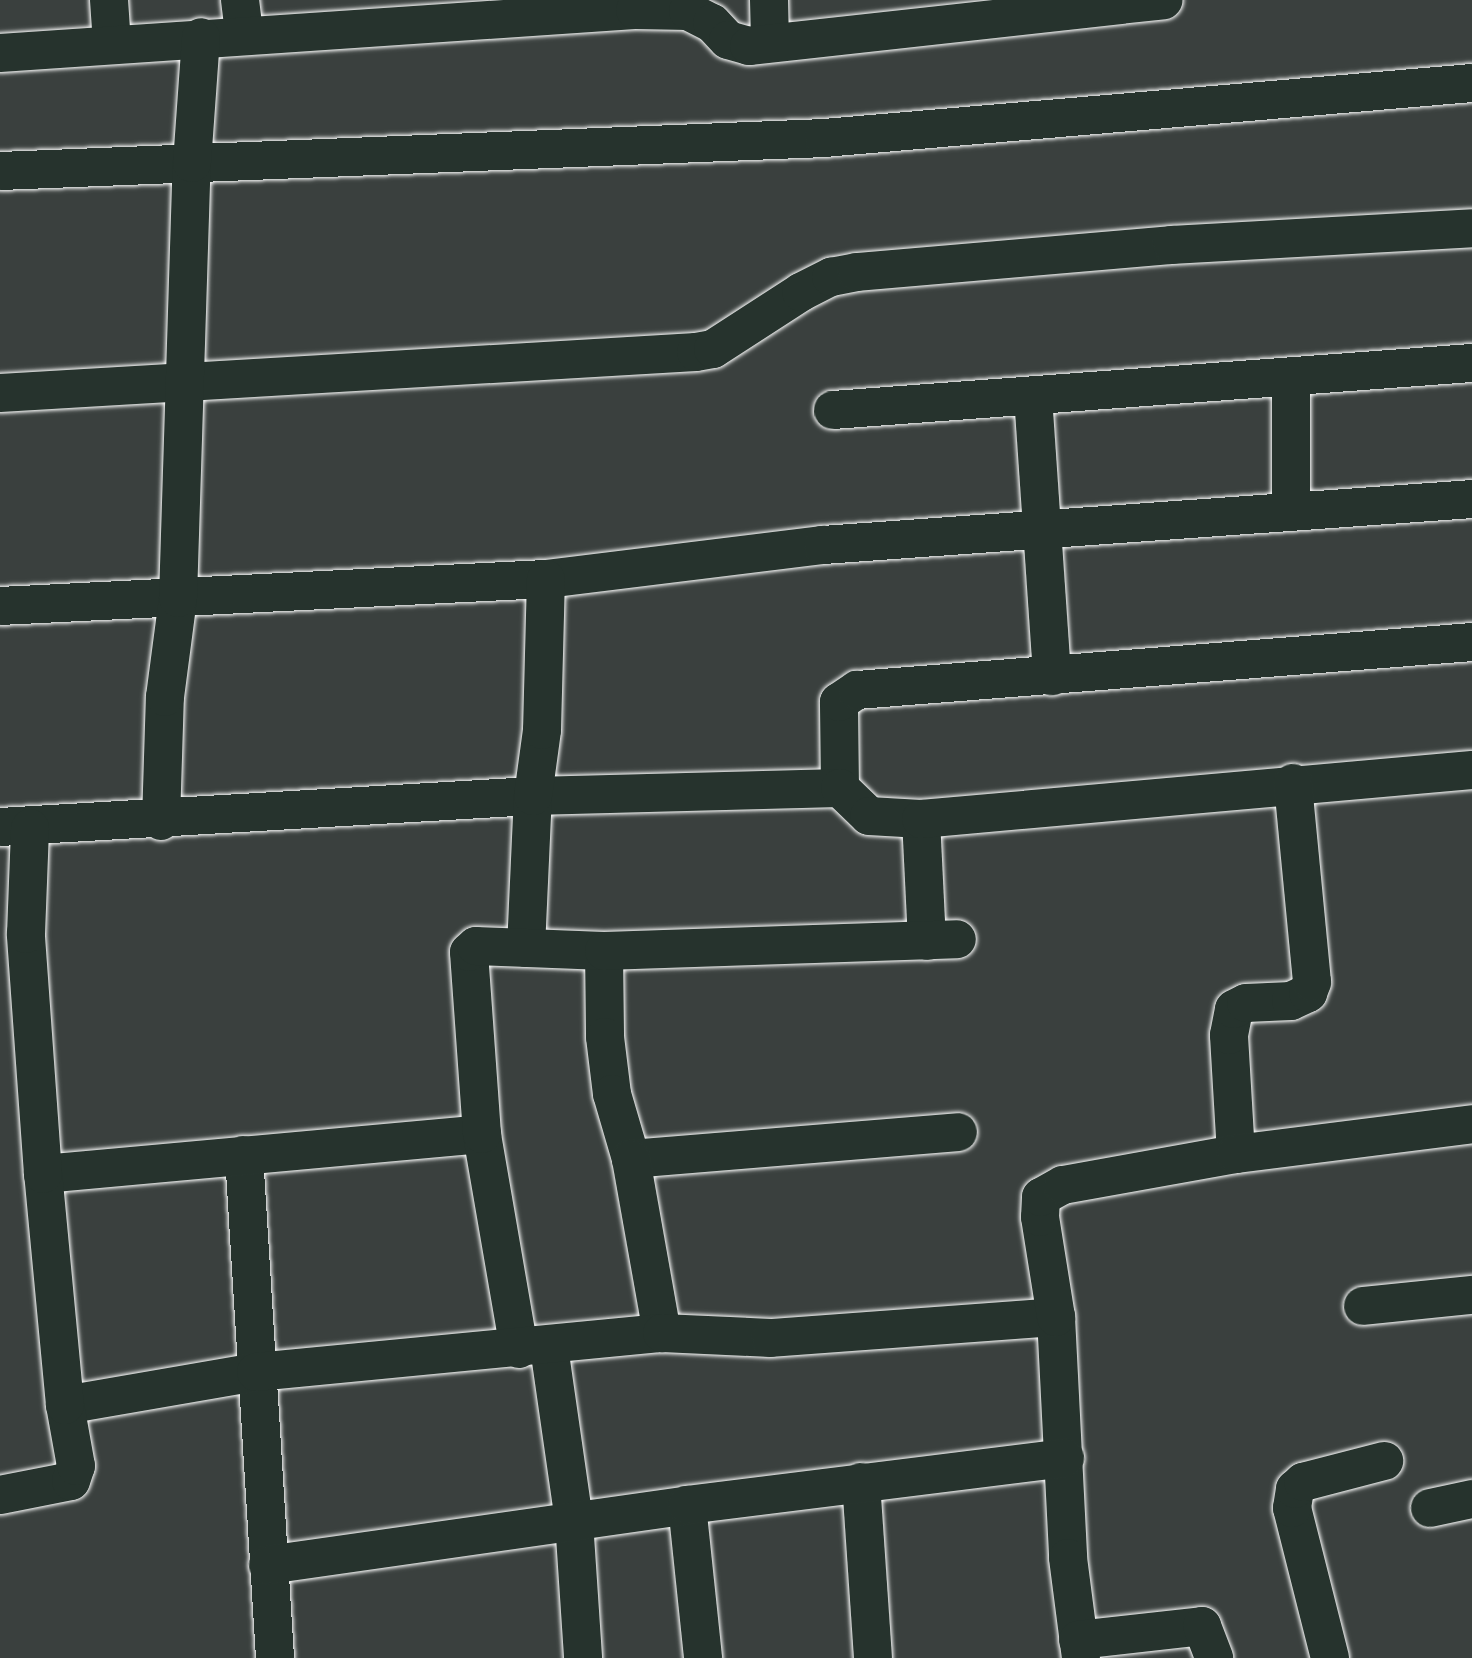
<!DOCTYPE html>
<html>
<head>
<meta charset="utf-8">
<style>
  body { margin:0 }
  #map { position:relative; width:1472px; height:1658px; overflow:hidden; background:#3a403e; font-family:Mynerve,sans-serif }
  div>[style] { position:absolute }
  .roads { filter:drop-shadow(0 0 2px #fff) drop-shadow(0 0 2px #fff) }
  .minor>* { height:38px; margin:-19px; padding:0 19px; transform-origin:19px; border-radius:19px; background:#26332d }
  span { translate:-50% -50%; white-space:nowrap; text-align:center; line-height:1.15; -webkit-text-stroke:5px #26332d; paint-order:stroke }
</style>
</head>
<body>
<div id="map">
  <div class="roads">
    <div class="minor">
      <i style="left:109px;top:0;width:44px;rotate:86.1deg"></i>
      <i style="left:240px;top:0;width:35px;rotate:83deg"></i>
      <i style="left:769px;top:0;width:42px;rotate:88.6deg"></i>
      <i style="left:0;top:53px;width:636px;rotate:-3.87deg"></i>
      <i style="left:635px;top:10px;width:53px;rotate:1.1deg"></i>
      <i style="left:688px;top:11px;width:27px;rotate:27deg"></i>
      <i style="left:712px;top:23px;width:23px;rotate:47deg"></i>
      <i style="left:728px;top:40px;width:22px;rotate:16deg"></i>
      <i style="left:749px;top:46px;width:417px;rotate:-6.3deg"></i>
      <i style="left:0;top:171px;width:825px;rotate:-2.29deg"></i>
      <i style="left:824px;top:138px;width:650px;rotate:-4.85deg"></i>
      <i style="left:1291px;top:377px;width:135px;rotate:90deg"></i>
      <i style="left:0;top:393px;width:697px;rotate:-3.37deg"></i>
      <i style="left:696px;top:352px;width:17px;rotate:-10deg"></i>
      <i style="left:713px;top:349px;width:105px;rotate:-32.9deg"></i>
      <i style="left:801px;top:292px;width:34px;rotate:-27deg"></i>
      <i style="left:831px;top:277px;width:26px;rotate:-11deg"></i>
      <i style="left:857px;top:272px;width:316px;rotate:-4.9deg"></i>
      <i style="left:1172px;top:245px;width:300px;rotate:-3.2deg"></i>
      <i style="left:1033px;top:396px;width:281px;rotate:86.1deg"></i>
      <i style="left:833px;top:410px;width:641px;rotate:-4.21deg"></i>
      <i style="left:0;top:606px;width:547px;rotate:-2.83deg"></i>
      <i style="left:546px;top:579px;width:279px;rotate:-7deg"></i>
      <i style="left:823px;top:545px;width:651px;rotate:-4.05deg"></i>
      <i style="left:840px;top:788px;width:86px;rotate:-90.7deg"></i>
      <i style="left:839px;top:702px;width:22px;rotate:-34deg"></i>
      <i style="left:857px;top:690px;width:617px;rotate:-4.46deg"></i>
      <i style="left:921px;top:819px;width:122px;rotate:87.2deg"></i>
      <i style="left:161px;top:821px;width:124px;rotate:-88.2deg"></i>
      <i style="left:165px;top:697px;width:100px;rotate:-82.5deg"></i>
      <i style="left:178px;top:598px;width:435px;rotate:-88.2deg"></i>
      <i style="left:192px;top:163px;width:126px;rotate:-85.9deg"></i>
      <i style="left:0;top:827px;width:534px;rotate:-3.33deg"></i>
      <i style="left:533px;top:796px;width:307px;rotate:-1.5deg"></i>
      <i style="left:840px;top:788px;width:40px;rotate:44deg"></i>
      <i style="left:869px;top:816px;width:52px;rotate:3.3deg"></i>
      <i style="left:921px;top:819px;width:553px;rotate:-5.08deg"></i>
      <i style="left:526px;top:948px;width:152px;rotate:-87.4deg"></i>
      <i style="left:533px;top:796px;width:67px;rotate:-82.2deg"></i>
      <i style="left:542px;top:730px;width:151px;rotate:-88.5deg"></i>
      <i style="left:604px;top:951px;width:86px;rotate:89.3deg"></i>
      <i style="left:605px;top:1037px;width:57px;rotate:83deg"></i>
      <i style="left:612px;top:1094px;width:68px;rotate:73.7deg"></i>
      <i style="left:631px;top:1159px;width:328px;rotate:-4.7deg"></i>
      <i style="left:1236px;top:1154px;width:119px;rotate:-93.4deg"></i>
      <i style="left:1229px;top:1035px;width:26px;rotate:-79deg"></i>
      <i style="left:1234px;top:1009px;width:13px;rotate:-27deg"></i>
      <i style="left:1246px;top:1003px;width:45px;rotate:-2.5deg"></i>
      <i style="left:1291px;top:1001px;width:19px;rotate:-25deg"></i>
      <i style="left:1308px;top:993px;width:12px;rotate:-70deg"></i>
      <i style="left:1312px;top:982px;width:200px;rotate:-95.5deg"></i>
      <i style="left:244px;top:1155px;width:504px;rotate:86.47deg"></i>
      <i style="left:631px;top:1159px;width:177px;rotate:79.9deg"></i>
      <i style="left:43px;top:1174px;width:441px;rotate:-5.2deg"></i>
      <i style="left:1363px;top:1306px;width:110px;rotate:-5.8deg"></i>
      <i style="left:1056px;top:1317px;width:241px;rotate:87.1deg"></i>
      <i style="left:1068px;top:1558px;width:101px;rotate:82.6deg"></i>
      <i style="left:549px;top:1347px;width:176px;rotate:81.8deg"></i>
      <i style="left:574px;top:1521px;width:137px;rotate:86.2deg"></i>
      <i style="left:519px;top:1349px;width:218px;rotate:-99.8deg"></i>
      <i style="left:482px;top:1134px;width:182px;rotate:-94.1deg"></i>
      <i style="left:469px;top:952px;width:9px;rotate:-41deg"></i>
      <i style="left:476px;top:946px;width:128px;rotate:2.2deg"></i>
      <i style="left:604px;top:951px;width:353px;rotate:-1.9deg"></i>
      <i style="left:65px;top:1405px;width:194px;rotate:-9.8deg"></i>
      <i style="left:256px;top:1372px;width:408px;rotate:-5.5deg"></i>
      <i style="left:662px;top:1333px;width:109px;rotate:2.6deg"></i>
      <i style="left:771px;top:1338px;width:286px;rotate:-4.2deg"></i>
      <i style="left:1056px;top:1317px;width:101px;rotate:-99.1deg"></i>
      <i style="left:1040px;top:1217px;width:20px;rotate:-87deg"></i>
      <i style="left:1041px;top:1197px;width:25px;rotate:-29deg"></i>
      <i style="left:1063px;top:1185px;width:176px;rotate:-10.2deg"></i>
      <i style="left:1236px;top:1154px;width:238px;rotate:-7.2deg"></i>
      <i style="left:861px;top:1482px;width:176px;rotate:86.1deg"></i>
      <i style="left:0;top:1495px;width:72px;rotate:-11.2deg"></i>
      <i style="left:71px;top:1481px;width:16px;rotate:-72deg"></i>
      <i style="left:76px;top:1466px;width:62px;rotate:-100.2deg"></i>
      <i style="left:65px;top:1405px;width:232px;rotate:-95.4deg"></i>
      <i style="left:43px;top:1174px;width:241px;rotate:-94.1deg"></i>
      <i style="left:26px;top:934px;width:106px;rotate:-87.8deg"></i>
      <i style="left:687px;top:1505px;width:154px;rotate:84deg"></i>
      <i style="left:1430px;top:1508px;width:43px;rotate:-12.1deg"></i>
      <i style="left:268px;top:1565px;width:423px;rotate:-8.1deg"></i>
      <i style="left:687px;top:1505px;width:381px;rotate:-7.1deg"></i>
      <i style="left:1078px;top:1640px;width:125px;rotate:-6.4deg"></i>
      <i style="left:1202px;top:1626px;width:34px;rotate:69deg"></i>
      <i style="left:1330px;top:1658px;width:155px;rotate:-104.2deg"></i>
      <i style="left:1292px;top:1508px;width:19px;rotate:-81deg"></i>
      <i style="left:1295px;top:1489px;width:11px;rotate:-41deg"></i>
      <i style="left:1303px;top:1482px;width:84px;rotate:-14.5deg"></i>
    </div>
  </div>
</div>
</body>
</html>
